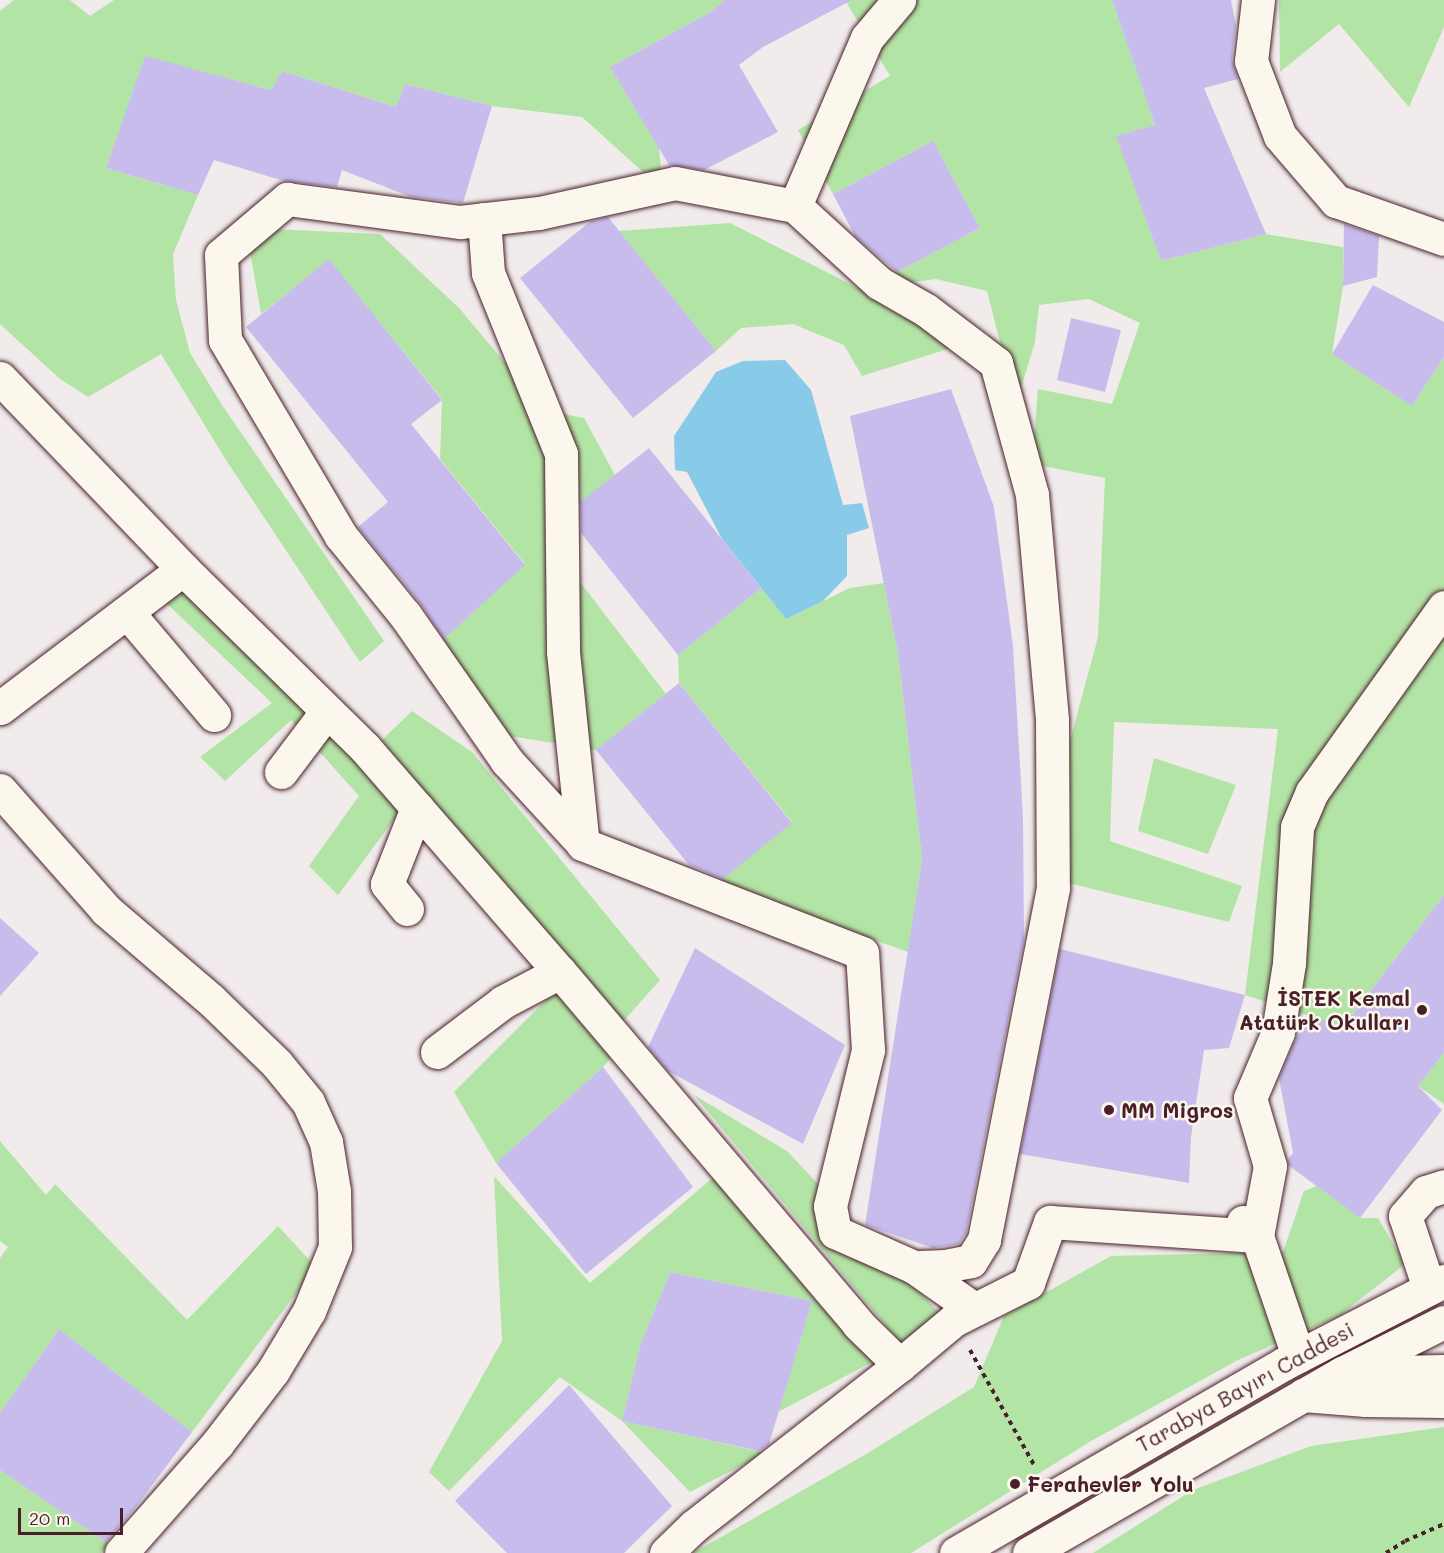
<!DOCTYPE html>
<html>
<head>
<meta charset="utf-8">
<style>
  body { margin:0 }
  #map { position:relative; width:1444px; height:1553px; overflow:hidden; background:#f1ebec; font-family:Mali,sans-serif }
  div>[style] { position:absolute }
  .green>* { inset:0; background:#b2e4a5 }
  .water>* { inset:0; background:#88cbe9 }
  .building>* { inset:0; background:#c8bced }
  .path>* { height:4px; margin-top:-2px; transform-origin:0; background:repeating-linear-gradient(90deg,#4a1f2b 0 4.5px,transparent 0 9px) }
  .roads { filter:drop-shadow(0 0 2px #4a1f2b) drop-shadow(0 0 2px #4a1f2b) }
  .minor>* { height:33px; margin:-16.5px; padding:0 16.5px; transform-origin:16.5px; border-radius:16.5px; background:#fbf7ec }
  .major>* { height:33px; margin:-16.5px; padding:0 16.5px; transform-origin:16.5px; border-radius:16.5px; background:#fbf7ec }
  .dots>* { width:16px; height:16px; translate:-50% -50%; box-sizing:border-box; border:3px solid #fbf7ec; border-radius:50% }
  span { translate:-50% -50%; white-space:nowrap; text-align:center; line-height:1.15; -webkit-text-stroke:5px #fbf7ec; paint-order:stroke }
  .poi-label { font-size:21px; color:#4a1f2b; font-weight:700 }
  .right { translate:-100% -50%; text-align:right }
  .left { translate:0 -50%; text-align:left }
  .street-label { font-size:21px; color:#4a1f2b }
  .scale { position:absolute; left:18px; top:1508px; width:105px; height:27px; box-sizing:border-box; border:3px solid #4a1f2b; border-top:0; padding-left:8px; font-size:18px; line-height:21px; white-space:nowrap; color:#4a1f2b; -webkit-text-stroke:4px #fbf7ec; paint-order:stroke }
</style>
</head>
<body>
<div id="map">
  <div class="green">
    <i style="clip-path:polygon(14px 0,70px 0,90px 16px,114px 0,725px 0,709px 13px,610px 67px,659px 148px,663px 190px,582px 117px,492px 106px,405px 84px,396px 107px,282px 71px,271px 90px,145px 57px,106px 168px,198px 195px,173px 254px,176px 300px,190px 353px,222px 405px,384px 641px,360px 662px,226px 460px,161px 354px,88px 397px,60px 379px,0 324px,0 11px)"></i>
    <i style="clip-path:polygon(845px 0,1112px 0,1155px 125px,1117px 136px,1161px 261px,1266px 234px,1343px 247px,1343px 286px,1332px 354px,1412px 406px,1444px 357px,1444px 895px,1343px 1027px,1245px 995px,1278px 729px,1114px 722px,1110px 841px,1242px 886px,1229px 922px,1068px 883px,1060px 778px,1098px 637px,1105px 478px,1032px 464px,1038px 389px,1112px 404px,1140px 323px,1089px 299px,1039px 305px,1035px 342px,1016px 405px,987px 291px,936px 279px,890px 285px,880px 281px,980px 228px,933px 141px,833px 194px,798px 130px,890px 76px)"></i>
    <i style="clip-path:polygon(1279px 0,1444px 0,1444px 27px,1409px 107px,1339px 24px,1280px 72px)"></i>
    <i style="clip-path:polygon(730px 223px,905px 312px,951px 348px,862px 376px,844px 345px,793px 324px,741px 328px,716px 351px,619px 231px)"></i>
    <i style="clip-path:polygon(246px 228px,380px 234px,459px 308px,545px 410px,584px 418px,615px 475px,565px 514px,580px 533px,557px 552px,666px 694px,596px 750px,504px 735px,443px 640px,525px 564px,440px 459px,442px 399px,329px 260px,261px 314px)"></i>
    <i style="clip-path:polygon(186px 580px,404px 806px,338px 895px,309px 866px,359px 796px,291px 720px,225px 781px,200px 757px,272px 703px,165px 602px)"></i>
    <i style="clip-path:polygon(884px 583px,898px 653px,922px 860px,908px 952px,717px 883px,792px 822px,679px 683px,678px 655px,761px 588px,786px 619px,850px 588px)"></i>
    <i style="clip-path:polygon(412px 711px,472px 752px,660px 980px,620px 1025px,448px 824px,382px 740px)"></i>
    <i style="clip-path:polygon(1154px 758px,1236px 785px,1208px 854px,1138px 831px)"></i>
    <i style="clip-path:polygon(560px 986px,615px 1053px,603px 1067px,496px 1163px,454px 1092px)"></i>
    <i style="clip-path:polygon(1444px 1053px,1444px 1104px,1418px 1086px)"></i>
    <i style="clip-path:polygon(694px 1095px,787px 1151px,942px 1316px,906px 1350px)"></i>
    <i style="clip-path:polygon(0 1141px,46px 1195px,55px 1184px,187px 1320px,278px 1226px,316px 1267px,192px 1432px,59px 1329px,0 1413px,0 1258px,8px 1247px,0 1241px)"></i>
    <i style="clip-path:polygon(717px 1174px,874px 1361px,778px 1412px,812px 1301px,670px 1272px,640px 1346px,622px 1421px,766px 1453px,690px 1492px,622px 1421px,560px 1377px,449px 1491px,429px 1472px,502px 1341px,494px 1176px,590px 1283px)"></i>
    <i style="clip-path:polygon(1317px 1186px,1360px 1218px,1378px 1218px,1405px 1264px,1339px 1316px,1238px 1360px,1091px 1441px,911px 1553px,693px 1553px,868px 1453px,974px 1387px,1004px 1316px,1111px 1256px,1283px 1252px,1304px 1191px)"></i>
    <i style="clip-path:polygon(1444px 1427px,1444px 1553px,1093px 1553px,1193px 1490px,1311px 1446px)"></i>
    <i style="clip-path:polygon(0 1470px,109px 1544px,101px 1553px,0 1553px)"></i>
  </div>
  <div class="water">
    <i style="clip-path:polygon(785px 360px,811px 390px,843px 505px,862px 503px,869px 528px,847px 535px,847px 576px,823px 601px,786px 619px,722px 539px,687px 472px,675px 470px,674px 436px,716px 372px,743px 361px)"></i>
  </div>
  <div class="building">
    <i style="clip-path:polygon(725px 0,852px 0,763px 47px,739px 65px,778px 132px,704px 170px,669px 165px,610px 67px,709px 13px)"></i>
    <i style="clip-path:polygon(1112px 0,1231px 0,1236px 26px,1232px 59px,1238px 79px,1204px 88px,1266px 234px,1161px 261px,1116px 136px,1155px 125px)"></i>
    <i style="clip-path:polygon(145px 56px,271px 90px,282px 71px,396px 107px,405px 84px,492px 106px,463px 203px,411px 197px,342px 170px,337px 187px,284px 181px,214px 160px,198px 195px,106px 168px)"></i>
    <i style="clip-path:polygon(933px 141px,980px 228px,897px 272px,855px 236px,833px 194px)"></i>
    <i style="clip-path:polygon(608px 217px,716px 351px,633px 418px,520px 278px,591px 221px)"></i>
    <i style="clip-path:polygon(1344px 224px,1379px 236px,1377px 277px,1343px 286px)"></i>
    <i style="clip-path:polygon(329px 259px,442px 400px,411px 424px,525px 565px,444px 639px,420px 603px,358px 527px,388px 502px,246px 327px)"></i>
    <i style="clip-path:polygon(1373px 285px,1444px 322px,1444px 357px,1412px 406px,1332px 354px)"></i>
    <i style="clip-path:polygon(1071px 318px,1121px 330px,1105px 392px,1057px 380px)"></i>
    <i style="clip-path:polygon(951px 389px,994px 507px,1013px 646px,1023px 817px,1024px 940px,966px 1233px,959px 1244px,933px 1248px,865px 1225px,922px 860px,898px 653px,850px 416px)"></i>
    <i style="clip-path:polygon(649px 448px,761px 588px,678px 655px,581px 533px,580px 502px)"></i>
    <i style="clip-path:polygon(679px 683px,792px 823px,723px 879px,689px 865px,596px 750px)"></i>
    <i style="clip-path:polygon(1444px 895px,1444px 1053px,1418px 1086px,1442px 1110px,1360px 1218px,1288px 1165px,1288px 1160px,1293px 1153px,1279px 1078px,1296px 1038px,1312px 1016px,1343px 1027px)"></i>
    <i style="clip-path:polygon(0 918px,39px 953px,0 996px)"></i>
    <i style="clip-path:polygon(695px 948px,845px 1045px,803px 1144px,668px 1071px,648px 1047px)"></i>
    <i style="clip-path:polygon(1060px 949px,1245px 995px,1229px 1048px,1204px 1050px,1191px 1137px,1189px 1183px,1020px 1154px)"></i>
    <i style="clip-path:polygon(603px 1067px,693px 1187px,586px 1274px,496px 1163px)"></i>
    <i style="clip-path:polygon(670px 1272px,812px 1301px,769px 1444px,759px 1451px,622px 1421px,640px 1346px)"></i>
    <i style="clip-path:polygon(59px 1329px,192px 1432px,135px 1508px,106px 1542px,0 1470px,0 1413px)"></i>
    <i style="clip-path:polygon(569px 1385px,672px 1506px,624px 1553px,507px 1553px,455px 1501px)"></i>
  </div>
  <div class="path">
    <i style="left:970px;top:1350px;width:134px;rotate:60.9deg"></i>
    <i style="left:1386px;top:1553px;width:22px;rotate:-32deg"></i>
    <i style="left:1405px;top:1541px;width:43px;rotate:-23.6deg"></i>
  </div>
  <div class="roads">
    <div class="minor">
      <i style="left:1258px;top:0;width:61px;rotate:96.5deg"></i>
      <i style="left:1251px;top:61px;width:80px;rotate:68.9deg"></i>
      <i style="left:1280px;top:136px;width:86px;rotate:49.3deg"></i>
      <i style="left:1336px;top:201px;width:114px;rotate:19.4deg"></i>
      <i style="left:675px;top:183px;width:122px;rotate:10.9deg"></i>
      <i style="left:795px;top:206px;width:114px;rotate:42.5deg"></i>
      <i style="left:879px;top:283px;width:54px;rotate:29.9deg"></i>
      <i style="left:926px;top:310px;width:88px;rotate:37.1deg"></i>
      <i style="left:996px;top:363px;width:137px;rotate:74.7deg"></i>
      <i style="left:1032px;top:495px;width:226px;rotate:84.9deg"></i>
      <i style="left:1052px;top:720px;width:168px;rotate:89.7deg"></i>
      <i style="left:1053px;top:888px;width:359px;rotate:101.1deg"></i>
      <i style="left:984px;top:1240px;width:25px;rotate:122deg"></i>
      <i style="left:971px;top:1261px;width:25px;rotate:169deg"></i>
      <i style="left:946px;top:1266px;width:32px;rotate:178deg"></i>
      <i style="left:914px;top:1267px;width:86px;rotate:-156.1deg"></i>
      <i style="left:835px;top:1232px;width:26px;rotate:-101deg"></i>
      <i style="left:830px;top:1206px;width:161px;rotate:-76.3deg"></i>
      <i style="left:868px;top:1050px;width:97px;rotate:-93.5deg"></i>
      <i style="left:862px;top:953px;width:300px;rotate:-158.7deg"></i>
      <i style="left:583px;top:844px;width:113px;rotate:-132.5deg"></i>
      <i style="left:507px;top:761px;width:178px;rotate:-124.9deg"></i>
      <i style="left:405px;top:615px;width:102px;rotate:-129deg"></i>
      <i style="left:341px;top:536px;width:228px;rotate:-120.6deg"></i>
      <i style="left:225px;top:340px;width:85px;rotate:-92.7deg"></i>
      <i style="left:221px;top:255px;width:87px;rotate:-40.3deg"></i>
      <i style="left:287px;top:199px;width:175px;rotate:7.6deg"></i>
      <i style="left:460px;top:222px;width:80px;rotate:-6.5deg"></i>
      <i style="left:539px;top:213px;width:139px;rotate:-12.4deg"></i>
      <i style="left:795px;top:206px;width:183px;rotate:-66.8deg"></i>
      <i style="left:867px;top:38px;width:50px;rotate:-49.9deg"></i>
      <i style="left:484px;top:219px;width:54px;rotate:85.8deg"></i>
      <i style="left:488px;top:273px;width:195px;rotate:68deg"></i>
      <i style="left:561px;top:454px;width:198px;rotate:89.4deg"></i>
      <i style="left:563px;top:652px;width:193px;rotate:84.1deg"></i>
      <i style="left:0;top:378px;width:265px;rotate:46.2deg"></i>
      <i style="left:183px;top:569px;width:255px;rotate:44.5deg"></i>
      <i style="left:365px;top:748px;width:297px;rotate:49deg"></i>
      <i style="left:560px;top:972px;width:461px;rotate:49.7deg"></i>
      <i style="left:858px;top:1324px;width:59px;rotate:44.3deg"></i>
      <i style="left:900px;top:1365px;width:70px;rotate:-39.8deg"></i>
      <i style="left:954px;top:1320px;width:83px;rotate:-26.6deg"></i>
      <i style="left:1028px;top:1283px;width:65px;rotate:-70.2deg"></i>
      <i style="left:1050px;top:1222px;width:207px;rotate:3.9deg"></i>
      <i style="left:1257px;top:1236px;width:71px;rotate:-79.5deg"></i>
      <i style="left:1270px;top:1166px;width:71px;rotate:-106.4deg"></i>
      <i style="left:1250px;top:1098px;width:72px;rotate:-67deg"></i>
      <i style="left:1278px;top:1032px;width:70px;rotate:-80.9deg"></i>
      <i style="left:1289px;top:963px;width:136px;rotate:-86.6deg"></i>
      <i style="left:1297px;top:827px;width:38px;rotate:-67deg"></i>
      <i style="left:1312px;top:792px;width:227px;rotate:-54.5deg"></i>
      <i style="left:127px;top:612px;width:135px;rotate:49.8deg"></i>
      <i style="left:0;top:708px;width:230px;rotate:-37.2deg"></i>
      <i style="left:281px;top:772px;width:76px;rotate:-53deg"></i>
      <i style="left:0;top:790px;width:160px;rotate:48.5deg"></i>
      <i style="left:106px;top:910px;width:137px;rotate:40.6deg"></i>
      <i style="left:210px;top:999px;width:93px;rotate:44.1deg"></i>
      <i style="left:277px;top:1064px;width:49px;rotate:50.8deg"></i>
      <i style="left:308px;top:1102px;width:44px;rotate:65.8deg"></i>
      <i style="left:326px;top:1142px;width:50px;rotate:80.7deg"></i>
      <i style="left:334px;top:1191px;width:56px;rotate:89deg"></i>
      <i style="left:335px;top:1247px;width:69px;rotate:112.1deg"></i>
      <i style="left:309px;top:1311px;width:70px;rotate:121deg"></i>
      <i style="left:273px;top:1371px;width:92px;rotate:127.5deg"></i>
      <i style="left:217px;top:1444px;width:145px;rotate:131.4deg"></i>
      <i style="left:407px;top:909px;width:32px;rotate:-129deg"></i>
      <i style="left:387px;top:884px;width:82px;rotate:-68.5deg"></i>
      <i style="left:437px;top:1052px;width:83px;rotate:-37.1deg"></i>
      <i style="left:503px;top:1002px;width:64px;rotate:-27.8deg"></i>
      <i style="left:1243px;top:1222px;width:20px;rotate:45deg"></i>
      <i style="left:1257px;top:1236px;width:127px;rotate:71.1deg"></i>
      <i style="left:914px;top:1267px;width:73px;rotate:35deg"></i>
      <i style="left:1429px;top:1288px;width:76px;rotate:-108.4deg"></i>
      <i style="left:1405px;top:1216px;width:32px;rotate:-49deg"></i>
      <i style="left:1426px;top:1192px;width:19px;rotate:-18deg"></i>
      <i style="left:666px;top:1553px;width:39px;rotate:-44deg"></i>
      <i style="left:694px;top:1526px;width:261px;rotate:-38deg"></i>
    </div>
    <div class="major">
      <i style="left:1346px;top:1373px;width:98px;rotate:-1.2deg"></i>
      <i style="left:1303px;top:1395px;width:63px;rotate:4.5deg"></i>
      <i style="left:1366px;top:1400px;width:78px;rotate:0.7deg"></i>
      <i style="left:956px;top:1553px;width:380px;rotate:-30deg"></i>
      <i style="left:1285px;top:1363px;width:179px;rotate:-27.3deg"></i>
      <i style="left:1029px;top:1553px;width:361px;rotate:-29.9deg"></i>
      <i style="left:1342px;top:1373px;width:114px;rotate:-26.6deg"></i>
    </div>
  </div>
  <div class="dots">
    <i style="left:1422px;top:1010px;background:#4a1f2b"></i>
    <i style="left:1109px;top:1110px;background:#4a1f2b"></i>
    <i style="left:1015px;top:1484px;background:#4a1f2b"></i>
  </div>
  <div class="poi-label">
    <span class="right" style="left:1410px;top:1010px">İSTEK Kemal<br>Atatürk Okulları</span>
    <span class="left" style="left:1121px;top:1110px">MM Migros</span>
    <span class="left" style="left:1027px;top:1484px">Ferahevler Yolu</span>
  </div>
  <div class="street-label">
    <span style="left:1245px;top:1387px;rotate:-29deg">Tarabya Bayırı Caddesi</span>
  </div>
  <div class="scale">20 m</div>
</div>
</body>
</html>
